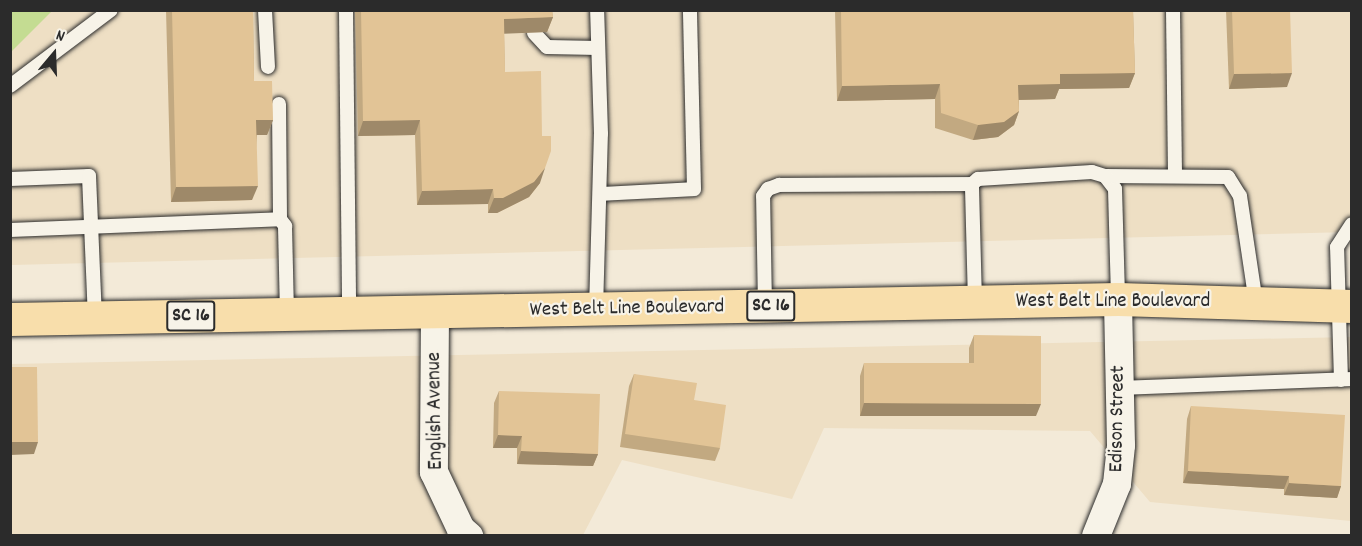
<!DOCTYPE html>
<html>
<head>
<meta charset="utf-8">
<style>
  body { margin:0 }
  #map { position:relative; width:1362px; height:546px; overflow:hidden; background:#f3ead8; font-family:Dekko,sans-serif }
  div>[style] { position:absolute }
  .built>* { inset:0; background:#eedfc4 }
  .green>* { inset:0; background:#c4dc92 }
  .roads { filter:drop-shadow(0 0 2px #2b2b2b) drop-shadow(0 0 2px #2b2b2b) }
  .service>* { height:14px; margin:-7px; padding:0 7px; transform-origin:7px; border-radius:7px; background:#f7f3e8 }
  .minor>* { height:28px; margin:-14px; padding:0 14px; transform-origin:14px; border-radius:14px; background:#f7f3e8 }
  .primary>* { height:33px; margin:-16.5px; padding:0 16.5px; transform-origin:16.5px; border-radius:16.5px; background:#f8deab }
  .wall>* { inset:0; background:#c2a981 }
  .shaded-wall>* { inset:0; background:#9e8969 }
  .building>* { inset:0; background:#e2c496 }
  span { translate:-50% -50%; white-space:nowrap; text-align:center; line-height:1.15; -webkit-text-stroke:4.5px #f7f3e8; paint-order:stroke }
  .shield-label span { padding:2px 4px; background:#f7f3e8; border:2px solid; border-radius:4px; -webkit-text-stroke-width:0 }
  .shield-label { font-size:20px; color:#2b2b2b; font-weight:700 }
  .street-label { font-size:21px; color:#2b2b2b }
  .frame { position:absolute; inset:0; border:12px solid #2b2b2b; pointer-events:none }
  .north { position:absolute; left:24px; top:24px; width:60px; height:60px; -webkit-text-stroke:4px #f7f3e8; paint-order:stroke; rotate:19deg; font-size:16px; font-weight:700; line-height:24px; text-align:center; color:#2b2b2b }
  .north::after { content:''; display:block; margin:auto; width:21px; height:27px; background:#2b2b2b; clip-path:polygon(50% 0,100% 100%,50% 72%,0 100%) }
</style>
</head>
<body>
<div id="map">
  <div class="built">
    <i style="clip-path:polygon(52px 10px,1351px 11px,1351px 232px,11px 265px,10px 52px)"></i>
    <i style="clip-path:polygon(1351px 337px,1351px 521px,1150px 502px,1090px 431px,824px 428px,792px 499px,622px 460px,583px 535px,11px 535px,10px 364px)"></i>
  </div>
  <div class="green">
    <i style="clip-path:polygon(11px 10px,52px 10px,52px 11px,11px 52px)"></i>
  </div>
  <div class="roads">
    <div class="service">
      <i style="left:265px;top:10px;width:57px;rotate:87deg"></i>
      <i style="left:346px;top:10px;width:304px;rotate:89.4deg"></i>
      <i style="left:1173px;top:10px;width:166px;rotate:89.3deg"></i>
      <i style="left:534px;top:33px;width:19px;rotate:47deg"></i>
      <i style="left:547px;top:47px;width:51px;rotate:1.1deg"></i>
      <i style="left:10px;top:86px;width:126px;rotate:-37deg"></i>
      <i style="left:279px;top:104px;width:115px;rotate:89.5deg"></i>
      <i style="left:1105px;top:176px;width:123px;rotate:0.5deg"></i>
      <i style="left:1228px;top:177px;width:22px;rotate:58deg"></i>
      <i style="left:1240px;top:196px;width:108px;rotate:81.5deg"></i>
      <i style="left:10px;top:179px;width:79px;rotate:-2.2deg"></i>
      <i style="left:89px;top:176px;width:142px;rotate:87.6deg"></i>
      <i style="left:600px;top:194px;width:94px;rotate:-3deg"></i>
      <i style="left:694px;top:189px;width:179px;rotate:-91.3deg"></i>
      <i style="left:10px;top:230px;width:270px;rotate:-2.3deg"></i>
      <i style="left:280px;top:219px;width:9px;rotate:54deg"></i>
      <i style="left:285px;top:226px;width:88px;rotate:88.7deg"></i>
      <i style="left:975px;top:302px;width:118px;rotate:-91.5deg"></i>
      <i style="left:972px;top:184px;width:8px;rotate:-40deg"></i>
      <i style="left:978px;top:179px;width:114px;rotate:-3.5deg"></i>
      <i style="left:1092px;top:172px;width:14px;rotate:17deg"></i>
      <i style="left:1105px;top:176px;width:16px;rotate:52deg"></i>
      <i style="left:1115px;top:189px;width:110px;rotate:88.4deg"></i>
      <i style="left:765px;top:306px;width:110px;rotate:-91deg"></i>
      <i style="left:763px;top:196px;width:9px;rotate:-54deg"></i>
      <i style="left:768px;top:189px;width:12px;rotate:-20deg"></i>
      <i style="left:779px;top:185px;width:193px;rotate:-0.3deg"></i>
      <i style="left:596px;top:310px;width:176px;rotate:-88.4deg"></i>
      <i style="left:601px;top:134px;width:124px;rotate:-91.8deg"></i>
      <i style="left:1341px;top:380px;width:133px;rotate:-91.7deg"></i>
      <i style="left:1337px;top:247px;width:27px;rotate:-57deg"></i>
      <i style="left:1120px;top:388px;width:232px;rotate:-2.2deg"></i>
    </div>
    <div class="minor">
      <i style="left:435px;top:313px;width:159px;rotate:90.4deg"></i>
      <i style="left:434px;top:472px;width:63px;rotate:64.7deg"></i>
      <i style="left:461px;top:529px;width:11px;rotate:41deg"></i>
      <i style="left:1096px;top:536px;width:56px;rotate:-68deg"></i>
      <i style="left:1117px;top:484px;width:39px;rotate:-84deg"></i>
      <i style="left:1121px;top:445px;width:146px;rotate:-91.2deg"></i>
    </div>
    <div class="primary">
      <i style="left:10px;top:319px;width:1108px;rotate:-1.03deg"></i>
      <i style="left:1118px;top:299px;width:234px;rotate:1.7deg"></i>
    </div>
  </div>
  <div class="wall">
    <i style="clip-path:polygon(166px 10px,253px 10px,254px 81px,273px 120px,267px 135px,257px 135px,252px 200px,171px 202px)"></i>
    <i style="clip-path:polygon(355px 10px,552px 10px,553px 17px,547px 32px,504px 33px,505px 72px,540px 183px,529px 197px,497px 213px,488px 213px,488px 204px,417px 205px,415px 135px,358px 136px)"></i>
    <i style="clip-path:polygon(835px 10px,1133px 10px,1135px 73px,1129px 88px,1059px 89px,1055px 99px,1019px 100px,1019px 111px,1014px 125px,998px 137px,973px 140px,935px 128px,935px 99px,837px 101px)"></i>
    <i style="clip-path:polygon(1226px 10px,1290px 10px,1287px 87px,1229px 89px)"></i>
    <i style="clip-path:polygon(974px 335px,1036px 416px,860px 416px,860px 376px,864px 363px,969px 363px,969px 348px)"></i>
    <i style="clip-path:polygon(634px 374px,694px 400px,720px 448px,715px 461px,620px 447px,629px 386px)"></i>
    <i style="clip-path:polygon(499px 391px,598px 454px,593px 466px,517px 464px,517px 448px,493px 448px,494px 403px)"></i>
    <i style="clip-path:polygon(1191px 406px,1341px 486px,1337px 498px,1284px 495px,1284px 489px,1183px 483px,1187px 419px)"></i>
  </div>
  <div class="shaded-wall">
    <i style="clip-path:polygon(553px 17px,547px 32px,498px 34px,504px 19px)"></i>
    <i style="clip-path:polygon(1135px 73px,1129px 88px,1059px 89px,1055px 99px,1013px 100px,1018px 85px,1060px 74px)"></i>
    <i style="clip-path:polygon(1292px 73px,1287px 87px,1229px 89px,1234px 74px)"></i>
    <i style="clip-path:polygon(940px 84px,935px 99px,837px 101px,842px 86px)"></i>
    <i style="clip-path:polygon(1019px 111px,1014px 125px,998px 137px,973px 140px,978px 125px)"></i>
    <i style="clip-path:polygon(256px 120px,273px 120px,267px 135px,251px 135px)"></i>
    <i style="clip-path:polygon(420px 120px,415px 135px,358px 136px,363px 121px)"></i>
    <i style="clip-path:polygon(545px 168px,540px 183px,529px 197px,497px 213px,488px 213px,494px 198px)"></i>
    <i style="clip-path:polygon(258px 186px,252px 200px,171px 202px,176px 187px)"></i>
    <i style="clip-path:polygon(493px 189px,488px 204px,417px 205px,422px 191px)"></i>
    <i style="clip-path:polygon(864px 403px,1041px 404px,1036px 416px,860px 416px)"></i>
    <i style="clip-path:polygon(498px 435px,522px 436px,517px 448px,493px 448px)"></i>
    <i style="clip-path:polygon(10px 442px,38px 442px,34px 454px,10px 455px)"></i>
    <i style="clip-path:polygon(521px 451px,598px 454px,593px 466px,517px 464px)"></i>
    <i style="clip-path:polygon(1188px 471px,1289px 476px,1284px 489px,1183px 483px)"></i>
    <i style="clip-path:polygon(1289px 483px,1341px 486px,1337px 498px,1284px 495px)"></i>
  </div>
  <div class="building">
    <i style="clip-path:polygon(172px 10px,253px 10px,254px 81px,272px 81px,273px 120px,256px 120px,258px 186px,176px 187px)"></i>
    <i style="clip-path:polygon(361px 10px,552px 10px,553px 17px,504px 19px,505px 72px,541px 71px,542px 136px,551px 136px,551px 151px,545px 168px,534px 182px,503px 198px,494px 198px,493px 189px,422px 191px,420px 120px,363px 121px)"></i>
    <i style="clip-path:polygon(841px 10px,1133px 10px,1135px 73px,1060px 74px,1060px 84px,1018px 85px,1019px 111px,1004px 122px,978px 125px,941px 113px,940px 84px,842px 86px)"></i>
    <i style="clip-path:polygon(1232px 10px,1290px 10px,1292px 73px,1234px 74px)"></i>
    <i style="clip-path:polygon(974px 335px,1041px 336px,1041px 404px,864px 403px,864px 363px,974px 363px)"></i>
    <i style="clip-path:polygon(10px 367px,37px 367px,38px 442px,10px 442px)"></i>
    <i style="clip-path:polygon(634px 374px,697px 383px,694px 400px,726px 405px,720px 448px,625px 434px)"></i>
    <i style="clip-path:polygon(499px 391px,600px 394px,598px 454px,521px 451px,522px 436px,498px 435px)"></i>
    <i style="clip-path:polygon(1191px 406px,1345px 415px,1341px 486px,1289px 483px,1289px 476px,1188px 471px)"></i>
  </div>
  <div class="shield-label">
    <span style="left:771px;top:306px">SC 16</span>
    <span style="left:191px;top:316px">SC 16</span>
  </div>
  <div class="street-label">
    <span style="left:1113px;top:302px">West Belt Line Boulevard</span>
    <span style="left:627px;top:309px;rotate:-1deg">West Belt Line Boulevard</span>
    <span style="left:436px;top:411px;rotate:-91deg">English Avenue</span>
    <span style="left:1118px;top:419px;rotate:-89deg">Edison Street</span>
  </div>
  <div class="frame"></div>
  <div class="north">N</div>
</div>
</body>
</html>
